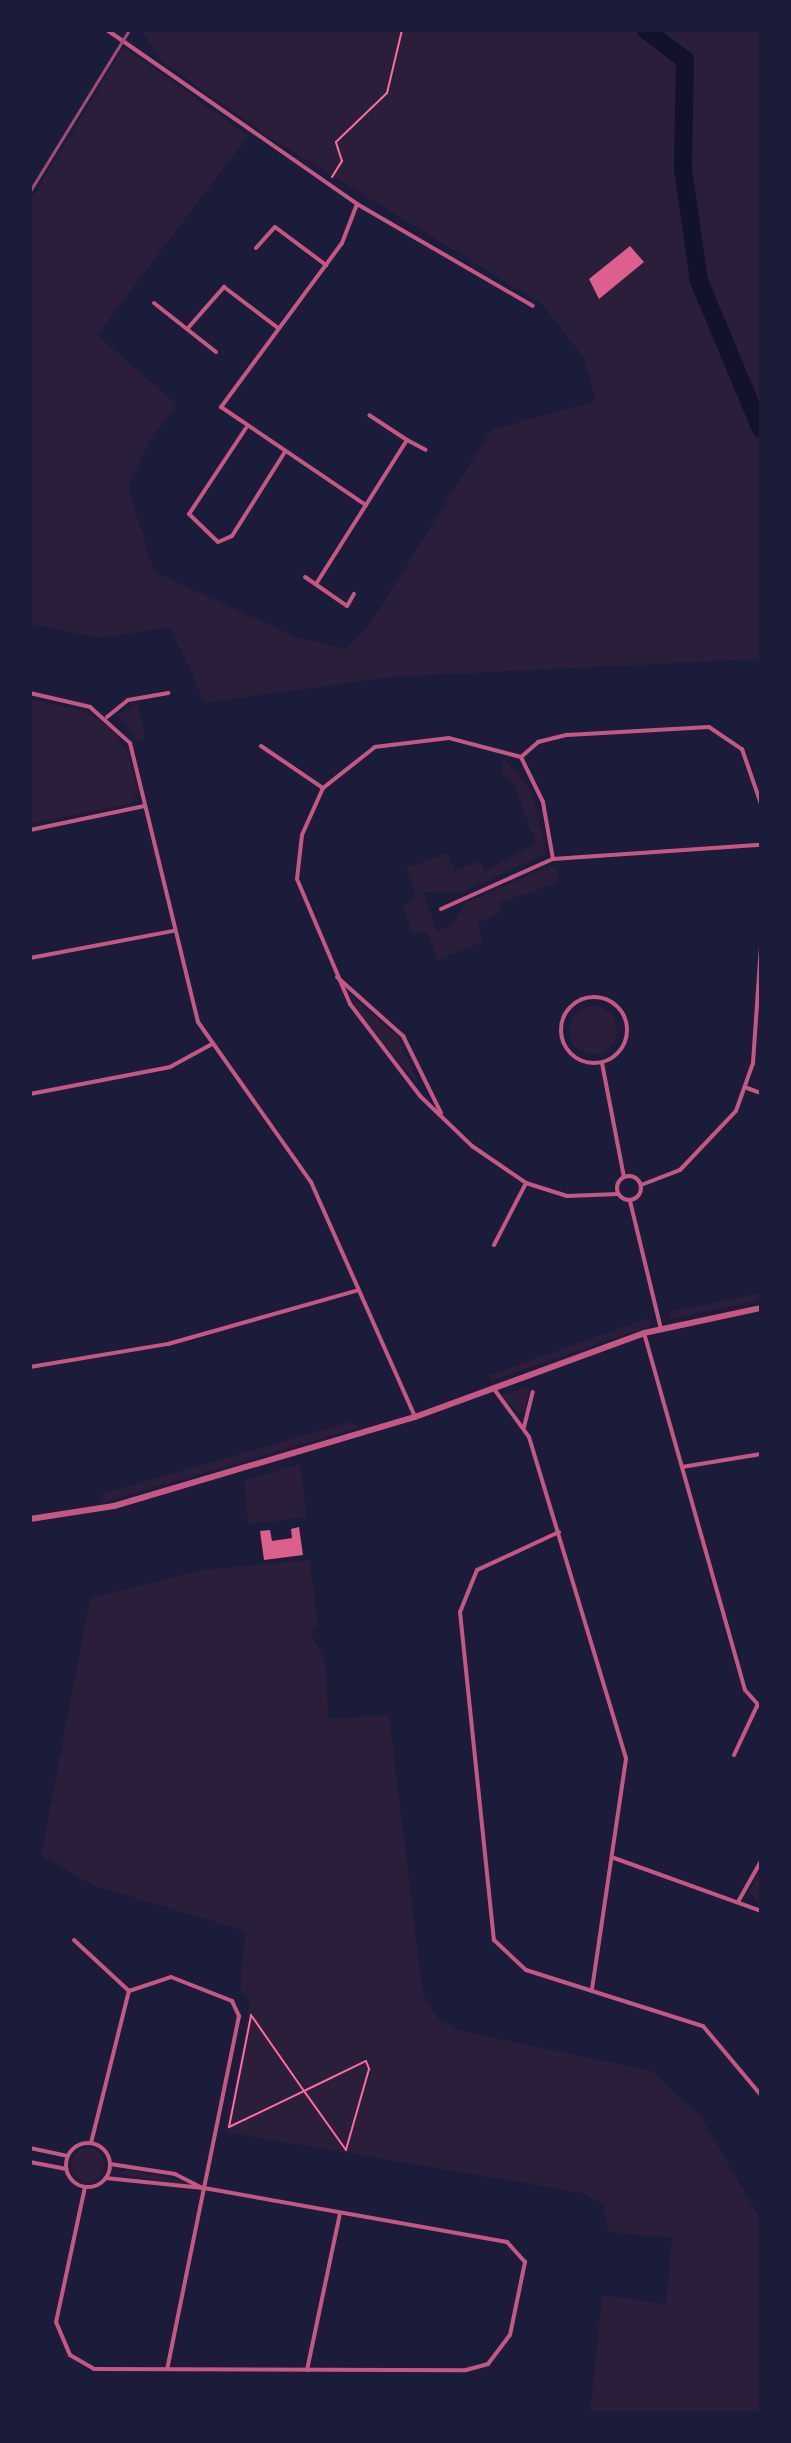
<!DOCTYPE html>
<html>
<head>
<meta charset="utf-8">
<style>
  body { margin:0 }
  #map { position:relative; width:791px; height:2443px; overflow:hidden; background:#1b1b3a; font-family:Signika,sans-serif }
  div>[style] { position:absolute }
  .green>* { inset:0; background:#2a1e3b }
  .round { border-radius:50% }
  .river>* { height:18px; margin:-9px; padding:0 9px; transform-origin:9px; border-radius:9px; background:#12122b }
  .building>* { inset:0; background:#dd5f8e }
  .path>* { height:2px; margin:-1px; padding:0 1px; transform-origin:1px; border-radius:1px; background:#ff6b9d }
  .minor>* { height:4px; margin:-2px; padding:0 2px; transform-origin:2px; border-radius:2px; background:#c65784 }
  .minor>.ring { margin:-2px; padding:0; box-sizing:content-box; background:none; border:4px solid #c65784; border-radius:50% }
  .tertiary>* { height:6px; margin:-3px; padding:0 3px; transform-origin:3px; border-radius:3px; background:#c65784 }
  .rail>* { height:3px; margin:-1.5px; padding:0 1.5px; transform-origin:1.5px; border-radius:1.5px; background:#a44b75 }
  span { translate:-50% -50%; white-space:nowrap; text-align:center; line-height:1.15; -webkit-text-stroke:6px #1b1b3a; paint-order:stroke }
  .frame { position:absolute; inset:0; border:32px solid #1b1b3a; pointer-events:none }
</style>
</head>
<body>
<div id="map">
  <div class="green">
    <i style="clip-path:polygon(142px 30px,761px 30px,761px 668px,756px 659px,390px 677px,205px 703px,171px 627px,101px 638px,30px 624px,30px 201px,124px 47px,248px 136px,97px 335px,177px 405px,150px 439px,128px 488px,154px 572px,296px 637px,346px 649px,369px 626px,491px 430px,596px 401px,584px 358px,542px 304px,271px 138px,160px 60px)"></i>
    <i style="clip-path:polygon(30px 699px,88px 712px,111px 729px,129px 755px,138px 792px,132px 803px,30px 824px)"></i>
    <i style="clip-path:polygon(138px 703px,145px 738px,137px 740px,118px 715px)"></i>
    <i style="clip-path:polygon(504px 759px,531px 790px,546px 853px,461px 893px,423px 892px,437px 931px,453px 925px,465px 903px,541px 870px,556px 866px,559px 882px,499px 903px,502px 912px,477px 923px,483px 942px,438px 960px,426px 931px,413px 935px,403px 905px,416px 899px,406px 868px,448px 853px,455px 871px,480px 861px,485px 871px,536px 843px,514px 783px,500px 773px)"></i>
    <i style="clip-path:polygon(349px 995px,397px 1036px,421px 1088px,357px 1011px)"></i>
    <i class="round" style="left:569px;top:1006px;width:48px;height:48px"></i>
    <i style="clip-path:polygon(761px 1293px,761px 1300px,671px 1319px,668px 1312px)"></i>
    <i style="clip-path:polygon(648px 1318px,650px 1326px,491px 1381px,489px 1375px)"></i>
    <i style="clip-path:polygon(529px 1386px,526px 1409px,520px 1415px,502px 1396px)"></i>
    <i style="clip-path:polygon(350px 1422px,361px 1427px,101px 1503px,101px 1494px)"></i>
    <i style="clip-path:polygon(300px 1464px,307px 1517px,248px 1524px,244px 1481px)"></i>
    <i style="clip-path:polygon(310px 1560px,317px 1624px,311px 1634px,325px 1660px,329px 1719px,389px 1715px,423px 1995px,440px 2021px,462px 2031px,652px 2071px,701px 2117px,761px 2220px,761px 2413px,590px 2413px,602px 2295px,666px 2304px,672px 2238px,608px 2232px,603px 2204px,582px 2193px,225px 2132px,248px 2019px,249px 1999px,240px 1991px,245px 1931px,95px 1886px,41px 1856px,90px 1598px,201px 1570px)"></i>
    <i style="clip-path:polygon(761px 1868px,761px 1905px,749px 1892px)"></i>
    <i class="round" style="left:71px;top:2148px;width:34px;height:34px"></i>
    <i style="clip-path:polygon(128px 2170px,181px 2180px,194px 2186px,112px 2173px)"></i>
  </div>
  <div class="river">
    <i style="left:646px;top:30px;width:49px;rotate:37.6deg"></i>
    <i style="left:685px;top:60px;width:109px;rotate:91.1deg"></i>
    <i style="left:683px;top:169px;width:113px;rotate:81.9deg"></i>
    <i style="left:699px;top:281px;width:160px;rotate:67.3deg"></i>
  </div>
  <div class="building">
    <i style="clip-path:polygon(630px 246px,644px 262px,599px 299px,589px 279px)"></i>
    <i style="clip-path:polygon(299px 1527px,303px 1555px,264px 1560px,260px 1531px,270px 1530px,272px 1541px,292px 1538px,291px 1529px)"></i>
  </div>
  <div class="path">
    <i style="left:332px;top:177px;width:19px;rotate:-58deg"></i>
    <i style="left:342px;top:161px;width:20px;rotate:-108deg"></i>
    <i style="left:336px;top:142px;width:71px;rotate:-43.9deg"></i>
    <i style="left:387px;top:93px;width:65px;rotate:-76.6deg"></i>
    <i style="left:229px;top:2127px;width:83px;rotate:-25.6deg"></i>
    <i style="left:304px;top:2091px;width:69px;rotate:-25.8deg"></i>
    <i style="left:366px;top:2061px;width:9px;rotate:69deg"></i>
    <i style="left:369px;top:2069px;width:84px;rotate:105.9deg"></i>
    <i style="left:346px;top:2150px;width:72px;rotate:-125.4deg"></i>
    <i style="left:304px;top:2091px;width:93px;rotate:-124.9deg"></i>
    <i style="left:229px;top:2127px;width:113px;rotate:-78.8deg"></i>
  </div>
  <div class="minor">
    <i style="left:107px;top:30px;width:305px;rotate:34.8deg"></i>
    <i style="left:357px;top:204px;width:203px;rotate:30.1deg"></i>
    <i style="left:357px;top:204px;width:42px;rotate:111deg"></i>
    <i style="left:342px;top:243px;width:204px;rotate:126.4deg"></i>
    <i style="left:221px;top:407px;width:175px;rotate:34.1deg"></i>
    <i style="left:256px;top:248px;width:28px;rotate:-48deg"></i>
    <i style="left:275px;top:227px;width:64px;rotate:36.7deg"></i>
    <i style="left:154px;top:303px;width:79px;rotate:38.3deg"></i>
    <i style="left:188px;top:328px;width:55px;rotate:-48.7deg"></i>
    <i style="left:224px;top:287px;width:68px;rotate:37.2deg"></i>
    <i style="left:246px;top:428px;width:103px;rotate:123.5deg"></i>
    <i style="left:189px;top:514px;width:40px;rotate:44deg"></i>
    <i style="left:218px;top:542px;width:15px;rotate:-23deg"></i>
    <i style="left:232px;top:536px;width:99px;rotate:-57.8deg"></i>
    <i style="left:407px;top:440px;width:21px;rotate:28deg"></i>
    <i style="left:305px;top:577px;width:51px;rotate:34.6deg"></i>
    <i style="left:347px;top:606px;width:14px;rotate:-60deg"></i>
    <i style="left:316px;top:584px;width:170px;rotate:-57.7deg"></i>
    <i style="left:407px;top:440px;width:45px;rotate:-146.7deg"></i>
    <i style="left:30px;top:693px;width:62px;rotate:13.1deg"></i>
    <i style="left:90px;top:707px;width:54px;rotate:42deg"></i>
    <i style="left:130px;top:743px;width:287px;rotate:76.3deg"></i>
    <i style="left:198px;top:1022px;width:196px;rotate:54.8deg"></i>
    <i style="left:311px;top:1182px;width:257px;rotate:66.1deg"></i>
    <i style="left:107px;top:717px;width:27px;rotate:-39deg"></i>
    <i style="left:128px;top:700px;width:41px;rotate:-9.9deg"></i>
    <i style="left:261px;top:746px;width:75px;rotate:34.1deg"></i>
    <i style="left:521px;top:757px;width:74px;rotate:-165.2deg"></i>
    <i style="left:449px;top:738px;width:75px;rotate:173.1deg"></i>
    <i style="left:375px;top:747px;width:66px;rotate:141.7deg"></i>
    <i style="left:323px;top:788px;width:51px;rotate:114.1deg"></i>
    <i style="left:302px;top:835px;width:44px;rotate:96.5deg"></i>
    <i style="left:297px;top:879px;width:136px;rotate:67deg"></i>
    <i style="left:350px;top:1004px;width:116px;rotate:52.7deg"></i>
    <i style="left:420px;top:1096px;width:72px;rotate:43.9deg"></i>
    <i style="left:472px;top:1146px;width:65px;rotate:34.4deg"></i>
    <i style="left:526px;top:1183px;width:43px;rotate:17.6deg"></i>
    <i style="left:567px;top:1196px;width:51px;rotate:-2.2deg"></i>
    <i style="left:521px;top:757px;width:23px;rotate:-41deg"></i>
    <i style="left:538px;top:742px;width:30px;rotate:-14deg"></i>
    <i style="left:567px;top:735px;width:142px;rotate:-3.2deg"></i>
    <i style="left:709px;top:727px;width:40px;rotate:34deg"></i>
    <i style="left:742px;top:749px;width:58px;rotate:70.9deg"></i>
    <i style="left:30px;top:830px;width:117px;rotate:-11.8deg"></i>
    <i style="left:553px;top:859px;width:208px;rotate:-3.9deg"></i>
    <i style="left:441px;top:909px;width:123px;rotate:-24.1deg"></i>
    <i style="left:553px;top:859px;width:58px;rotate:-100deg"></i>
    <i style="left:543px;top:802px;width:50px;rotate:-116.1deg"></i>
    <i style="left:30px;top:958px;width:146px;rotate:-10.7deg"></i>
    <i style="left:337px;top:977px;width:89px;rotate:41.8deg"></i>
    <i style="left:403px;top:1036px;width:86px;rotate:63.7deg"></i>
    <i class="ring" style="left:561px;top:997px;width:62px;height:62px"></i>
    <i style="left:602px;top:1063px;width:116px;rotate:79.1deg"></i>
    <i style="left:747px;top:1088px;width:15px;rotate:20deg"></i>
    <i style="left:30px;top:1094px;width:143px;rotate:-10.9deg"></i>
    <i style="left:170px;top:1067px;width:48px;rotate:-28.7deg"></i>
    <i class="ring" style="left:617px;top:1176px;width:20px;height:20px"></i>
    <i style="left:641px;top:1185px;width:42px;rotate:-21deg"></i>
    <i style="left:680px;top:1170px;width:81px;rotate:-46.5deg"></i>
    <i style="left:736px;top:1111px;width:51px;rotate:-70.5deg"></i>
    <i style="left:753px;top:1063px;width:116px;rotate:-86.1deg"></i>
    <i style="left:630px;top:1201px;width:132px;rotate:76.4deg"></i>
    <i style="left:494px;top:1245px;width:70px;rotate:-62.7deg"></i>
    <i style="left:644px;top:1333px;width:371px;rotate:74.2deg"></i>
    <i style="left:745px;top:1690px;width:24px;rotate:48deg"></i>
    <i style="left:30px;top:1367px;width:140px;rotate:-9.5deg"></i>
    <i style="left:168px;top:1344px;width:198px;rotate:-15.8deg"></i>
    <i style="left:494px;top:1389px;width:59px;rotate:53.9deg"></i>
    <i style="left:529px;top:1437px;width:336px;rotate:73.2deg"></i>
    <i style="left:626px;top:1759px;width:232px;rotate:98.4deg"></i>
    <i style="left:524px;top:1427px;width:36px;rotate:-76deg"></i>
    <i style="left:682px;top:1467px;width:80px;rotate:-9.3deg"></i>
    <i style="left:559px;top:1532px;width:90px;rotate:155.1deg"></i>
    <i style="left:477px;top:1570px;width:45px;rotate:112deg"></i>
    <i style="left:460px;top:1612px;width:330px;rotate:84.1deg"></i>
    <i style="left:494px;top:1940px;width:44px;rotate:43.2deg"></i>
    <i style="left:526px;top:1970px;width:186px;rotate:17.6deg"></i>
    <i style="left:703px;top:2026px;width:90px;rotate:50deg"></i>
    <i style="left:734px;top:1755px;width:54px;rotate:-64.9deg"></i>
    <i style="left:614px;top:1858px;width:156px;rotate:19.8deg"></i>
    <i style="left:738px;top:1902px;width:47px;rotate:-60.7deg"></i>
    <i style="left:74px;top:1940px;width:75px;rotate:42.8deg"></i>
    <i class="ring" style="left:66px;top:2143px;width:40px;height:40px"></i>
    <i style="left:91px;top:2143px;width:157px;rotate:-76deg"></i>
    <i style="left:129px;top:1991px;width:44px;rotate:-18.4deg"></i>
    <i style="left:171px;top:1977px;width:66px;rotate:21.5deg"></i>
    <i style="left:232px;top:2001px;width:17px;rotate:65deg"></i>
    <i style="left:239px;top:2016px;width:360px;rotate:101.5deg"></i>
    <i style="left:30px;top:2148px;width:38px;rotate:12deg"></i>
    <i style="left:30px;top:2162px;width:37px;rotate:11deg"></i>
    <i style="left:110px;top:2164px;width:66px;rotate:8.7deg"></i>
    <i style="left:175px;top:2174px;width:29px;rotate:27deg"></i>
    <i style="left:85px;top:2187px;width:138px;rotate:102.1deg"></i>
    <i style="left:56px;top:2322px;width:36px;rotate:67deg"></i>
    <i style="left:70px;top:2355px;width:28px;rotate:30deg"></i>
    <i style="left:94px;top:2369px;width:372px;rotate:0.2deg"></i>
    <i style="left:466px;top:2370px;width:23px;rotate:-15deg"></i>
    <i style="left:488px;top:2364px;width:36px;rotate:-53deg"></i>
    <i style="left:510px;top:2335px;width:75px;rotate:-78.4deg"></i>
    <i style="left:525px;top:2262px;width:27px;rotate:-132deg"></i>
    <i style="left:507px;top:2242px;width:309px;rotate:-169.9deg"></i>
    <i style="left:203px;top:2188px;width:98px;rotate:-174.1deg"></i>
    <i style="left:307px;top:2370px;width:159px;rotate:-78.1deg"></i>
  </div>
  <div class="tertiary">
    <i style="left:30px;top:1519px;width:85px;rotate:-8.8deg"></i>
    <i style="left:114px;top:1506px;width:314px;rotate:-16.5deg"></i>
    <i style="left:415px;top:1417px;width:244px;rotate:-20.1deg"></i>
    <i style="left:644px;top:1333px;width:120px;rotate:-12.1deg"></i>
  </div>
  <div class="rail">
    <i style="left:30px;top:191px;width:189px;rotate:-58.4deg"></i>
  </div>
  <div class="frame"></div>
</div>
</body>
</html>
